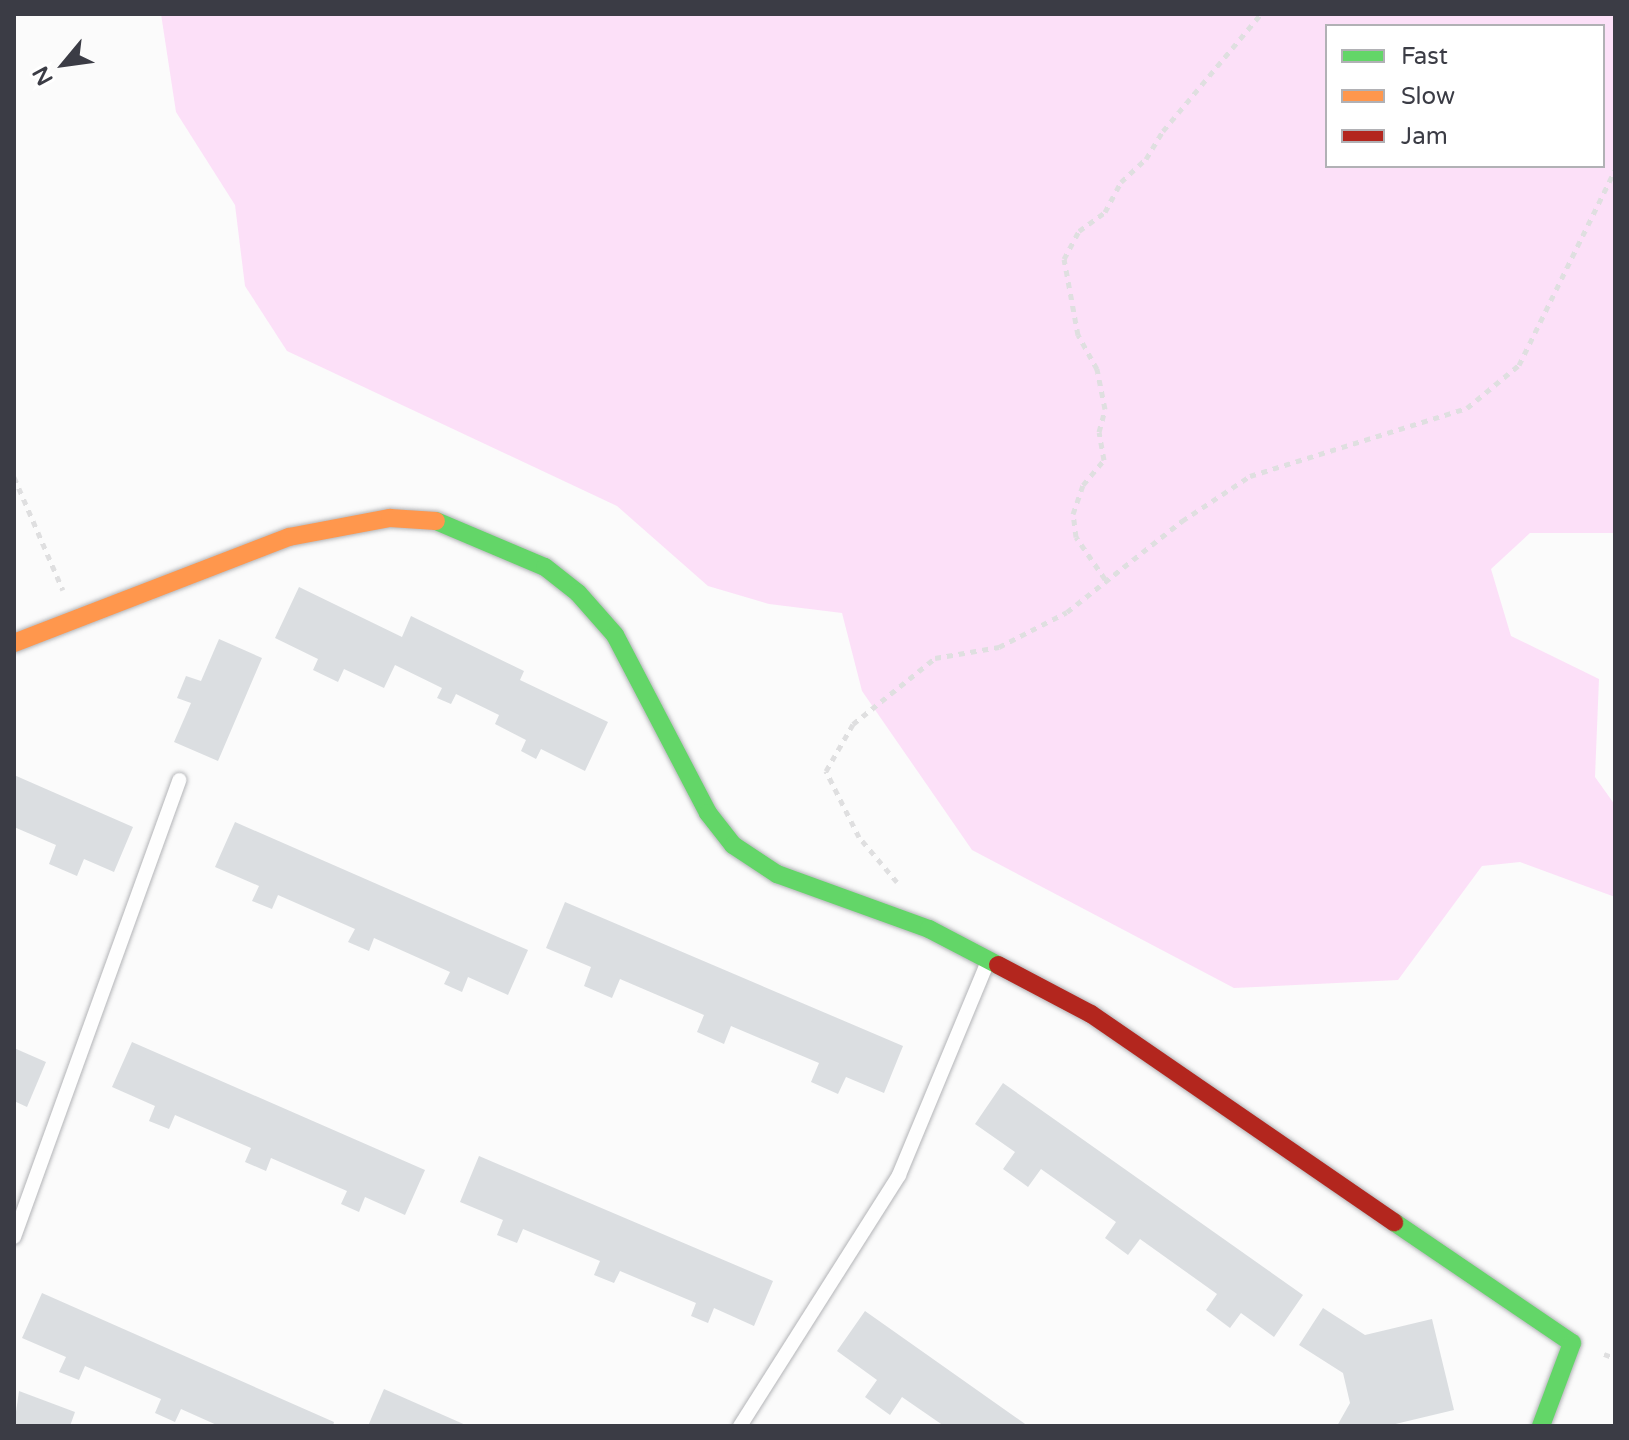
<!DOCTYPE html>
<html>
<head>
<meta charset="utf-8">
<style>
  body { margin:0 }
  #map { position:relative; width:1629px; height:1440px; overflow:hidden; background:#fbfbfb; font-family:"Varela Round",sans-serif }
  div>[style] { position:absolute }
  .green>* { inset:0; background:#fce0f8 }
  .building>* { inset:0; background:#dbdee1 }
  .path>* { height:5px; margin-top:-2.5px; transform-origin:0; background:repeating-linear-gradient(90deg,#dfdfe0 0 6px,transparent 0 12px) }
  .roads { filter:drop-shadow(0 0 2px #b3b4b7) drop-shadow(0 0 2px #b3b4b7) }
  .lane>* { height:14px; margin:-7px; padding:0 7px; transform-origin:7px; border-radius:7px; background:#fefefe }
  .fast>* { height:18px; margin:-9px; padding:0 9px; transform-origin:9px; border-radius:9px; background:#63d668 }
  .slow>* { height:18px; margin:-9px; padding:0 9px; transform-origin:9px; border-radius:9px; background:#ff974d }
  .jam>* { height:18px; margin:-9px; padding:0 9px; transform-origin:9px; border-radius:9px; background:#b3261e }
  span { translate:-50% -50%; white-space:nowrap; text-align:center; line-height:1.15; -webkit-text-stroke:6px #fff; paint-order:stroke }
  .frame { position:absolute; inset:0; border:16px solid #3b3c45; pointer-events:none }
  .legend { position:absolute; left:1325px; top:24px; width:280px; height:144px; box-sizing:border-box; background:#fff; border:2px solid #b1b1b5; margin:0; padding:10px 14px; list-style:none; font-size:24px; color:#3b3c45 }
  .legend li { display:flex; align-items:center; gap:16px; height:40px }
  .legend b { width:40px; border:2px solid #b1b1b5 }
  .north { position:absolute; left:24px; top:24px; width:80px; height:80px; -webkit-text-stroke:6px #fff; paint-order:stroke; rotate:241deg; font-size:22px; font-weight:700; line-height:32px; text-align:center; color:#3b3c45 }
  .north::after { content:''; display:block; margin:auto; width:28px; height:36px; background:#3b3c45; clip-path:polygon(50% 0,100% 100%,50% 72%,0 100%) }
</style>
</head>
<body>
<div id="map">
  <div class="green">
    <i style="clip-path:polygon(evenodd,161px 14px,1615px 14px,1615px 533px,1530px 533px,1491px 569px,1511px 636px,1599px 679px,1595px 777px,1615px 805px,1615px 897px,1520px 862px,1482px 866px,1398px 980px,1234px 988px,972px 850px,862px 691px,842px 613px,769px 604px,708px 586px,617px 506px,287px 351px,245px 286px,235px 205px,176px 112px,161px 14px,1327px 26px,1603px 26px,1603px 166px,1327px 166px,1327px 26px)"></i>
  </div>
  <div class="building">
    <i style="clip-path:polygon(299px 587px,402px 637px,411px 616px,524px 671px,520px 680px,608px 722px,585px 771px,541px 749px,536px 759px,521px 751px,526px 740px,495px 724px,499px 715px,456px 694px,451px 704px,437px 698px,442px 688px,395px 665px,384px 688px,344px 669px,338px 682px,313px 670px,318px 659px,275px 638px)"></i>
    <i style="clip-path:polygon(219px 639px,262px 658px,218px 761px,174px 742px,191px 703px,177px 698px,186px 676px,201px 681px)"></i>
    <i style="clip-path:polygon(14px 775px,133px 827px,114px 872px,84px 859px,77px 876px,49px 864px,56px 845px,14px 827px)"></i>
    <i style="clip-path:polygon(235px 822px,528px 950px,508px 995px,468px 977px,462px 992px,444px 984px,450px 972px,374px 938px,369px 951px,348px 942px,355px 929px,278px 895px,272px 909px,252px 901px,259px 886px,215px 867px)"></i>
    <i style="clip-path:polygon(565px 902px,903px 1046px,884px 1093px,846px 1077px,838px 1094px,811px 1082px,819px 1063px,731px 1026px,724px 1044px,697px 1032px,704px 1015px,620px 979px,612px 998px,584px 986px,591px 967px,546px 948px)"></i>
    <i style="clip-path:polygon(132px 1042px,425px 1170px,405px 1215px,365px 1197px,359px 1212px,341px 1204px,347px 1191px,271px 1158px,266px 1171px,245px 1162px,251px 1148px,175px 1115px,169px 1129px,149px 1121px,155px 1106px,112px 1087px)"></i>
    <i style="clip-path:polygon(14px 1048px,46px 1062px,27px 1107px,14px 1101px)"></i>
    <i style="clip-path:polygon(1003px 1083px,1303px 1295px,1274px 1337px,1241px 1313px,1230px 1328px,1206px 1310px,1217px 1294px,1140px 1239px,1128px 1255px,1105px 1238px,1116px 1222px,1041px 1169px,1028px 1187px,1003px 1169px,1015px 1152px,975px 1124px)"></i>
    <i style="clip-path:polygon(479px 1156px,773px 1281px,754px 1326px,714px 1308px,708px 1323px,691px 1316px,696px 1303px,620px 1271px,614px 1283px,594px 1275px,600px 1261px,523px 1229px,517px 1243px,497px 1235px,503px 1220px,460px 1202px)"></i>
    <i style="clip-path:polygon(42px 1293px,334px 1422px,333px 1426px,219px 1426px,181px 1409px,175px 1422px,155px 1413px,161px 1399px,85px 1366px,79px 1380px,59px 1372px,66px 1357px,22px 1338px)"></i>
    <i style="clip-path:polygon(1323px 1308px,1365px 1335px,1432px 1319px,1454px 1410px,1387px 1426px,1337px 1426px,1350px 1403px,1343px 1373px,1299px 1345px)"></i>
    <i style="clip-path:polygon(865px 1311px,1028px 1426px,944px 1426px,902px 1397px,890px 1415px,865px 1397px,877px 1380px,837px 1351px)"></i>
    <i style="clip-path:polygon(384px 1389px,468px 1426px,368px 1426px)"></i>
    <i style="clip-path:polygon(19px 1391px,75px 1412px,70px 1426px,14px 1426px)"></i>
  </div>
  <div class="path">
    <i style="left:14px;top:477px;width:123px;rotate:66.6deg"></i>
    <i style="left:1105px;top:579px;width:51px;rotate:-124.6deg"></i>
    <i style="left:1076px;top:537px;width:23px;rotate:-97deg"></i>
    <i style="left:1073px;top:514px;width:31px;rotate:-71deg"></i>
    <i style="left:1083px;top:485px;width:33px;rotate:-50deg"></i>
    <i style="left:1104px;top:460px;width:28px;rotate:-100deg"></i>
    <i style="left:1099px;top:432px;width:24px;rotate:-75deg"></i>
    <i style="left:1105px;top:409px;width:41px;rotate:-101.3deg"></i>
    <i style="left:1097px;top:369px;width:39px;rotate:-119deg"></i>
    <i style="left:1078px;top:335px;width:77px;rotate:-100.4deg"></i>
    <i style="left:1064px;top:259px;width:32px;rotate:-62deg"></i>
    <i style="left:1079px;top:231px;width:32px;rotate:-36deg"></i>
    <i style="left:1105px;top:212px;width:34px;rotate:-62deg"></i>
    <i style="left:1121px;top:182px;width:34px;rotate:-43deg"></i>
    <i style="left:1146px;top:159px;width:33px;rotate:-59deg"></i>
    <i style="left:1163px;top:131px;width:153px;rotate:-50.1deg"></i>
    <i style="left:897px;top:882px;width:59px;rotate:-130.2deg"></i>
    <i style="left:859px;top:837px;width:74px;rotate:-116.6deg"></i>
    <i style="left:826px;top:771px;width:54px;rotate:-60.1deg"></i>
    <i style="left:853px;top:724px;width:105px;rotate:-38.8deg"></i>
    <i style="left:935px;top:658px;width:65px;rotate:-9.8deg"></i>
    <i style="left:999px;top:647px;width:76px;rotate:-27.2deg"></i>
    <i style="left:1067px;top:612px;width:147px;rotate:-38.4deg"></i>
    <i style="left:1182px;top:521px;width:82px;rotate:-33.5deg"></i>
    <i style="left:1250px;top:476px;width:227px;rotate:-17.4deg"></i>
    <i style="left:1467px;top:408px;width:67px;rotate:-39.6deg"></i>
    <i style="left:1519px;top:365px;width:217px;rotate:-63.8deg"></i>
    <i style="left:1604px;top:1354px;width:12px;rotate:20deg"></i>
  </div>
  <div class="roads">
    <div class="lane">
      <i style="left:14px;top:1237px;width:486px;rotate:-70.1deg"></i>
      <i style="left:740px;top:1426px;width:297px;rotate:-57.6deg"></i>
      <i style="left:899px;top:1175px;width:232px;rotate:-67.4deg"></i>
    </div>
    <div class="fast">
      <i style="left:436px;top:521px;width:118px;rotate:22.9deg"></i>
      <i style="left:545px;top:567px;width:42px;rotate:38.2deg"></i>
      <i style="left:578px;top:593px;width:56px;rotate:48.6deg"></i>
      <i style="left:615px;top:635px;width:201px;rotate:62.4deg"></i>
      <i style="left:708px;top:813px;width:41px;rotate:52deg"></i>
      <i style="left:733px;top:845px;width:53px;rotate:33.4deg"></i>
      <i style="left:777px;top:874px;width:162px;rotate:19.9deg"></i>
      <i style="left:929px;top:929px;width:78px;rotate:27.6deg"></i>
      <i style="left:1394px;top:1222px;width:215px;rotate:34.2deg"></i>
      <i style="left:1572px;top:1343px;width:89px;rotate:110.5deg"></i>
    </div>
    <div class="slow">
      <i style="left:14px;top:643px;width:295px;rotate:-21.1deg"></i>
      <i style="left:289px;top:537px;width:103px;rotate:-10.7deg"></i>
      <i style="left:390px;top:518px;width:46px;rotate:3.7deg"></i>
    </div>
    <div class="jam">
      <i style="left:998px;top:965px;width:105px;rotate:27.8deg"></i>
      <i style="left:1091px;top:1014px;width:368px;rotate:34.5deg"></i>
    </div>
  </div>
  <div class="frame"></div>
  <ul class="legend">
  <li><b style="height:10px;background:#63d668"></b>Fast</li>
  <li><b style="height:10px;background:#ff974d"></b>Slow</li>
  <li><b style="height:10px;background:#b3261e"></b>Jam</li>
  </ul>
  <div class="north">N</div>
</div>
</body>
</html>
